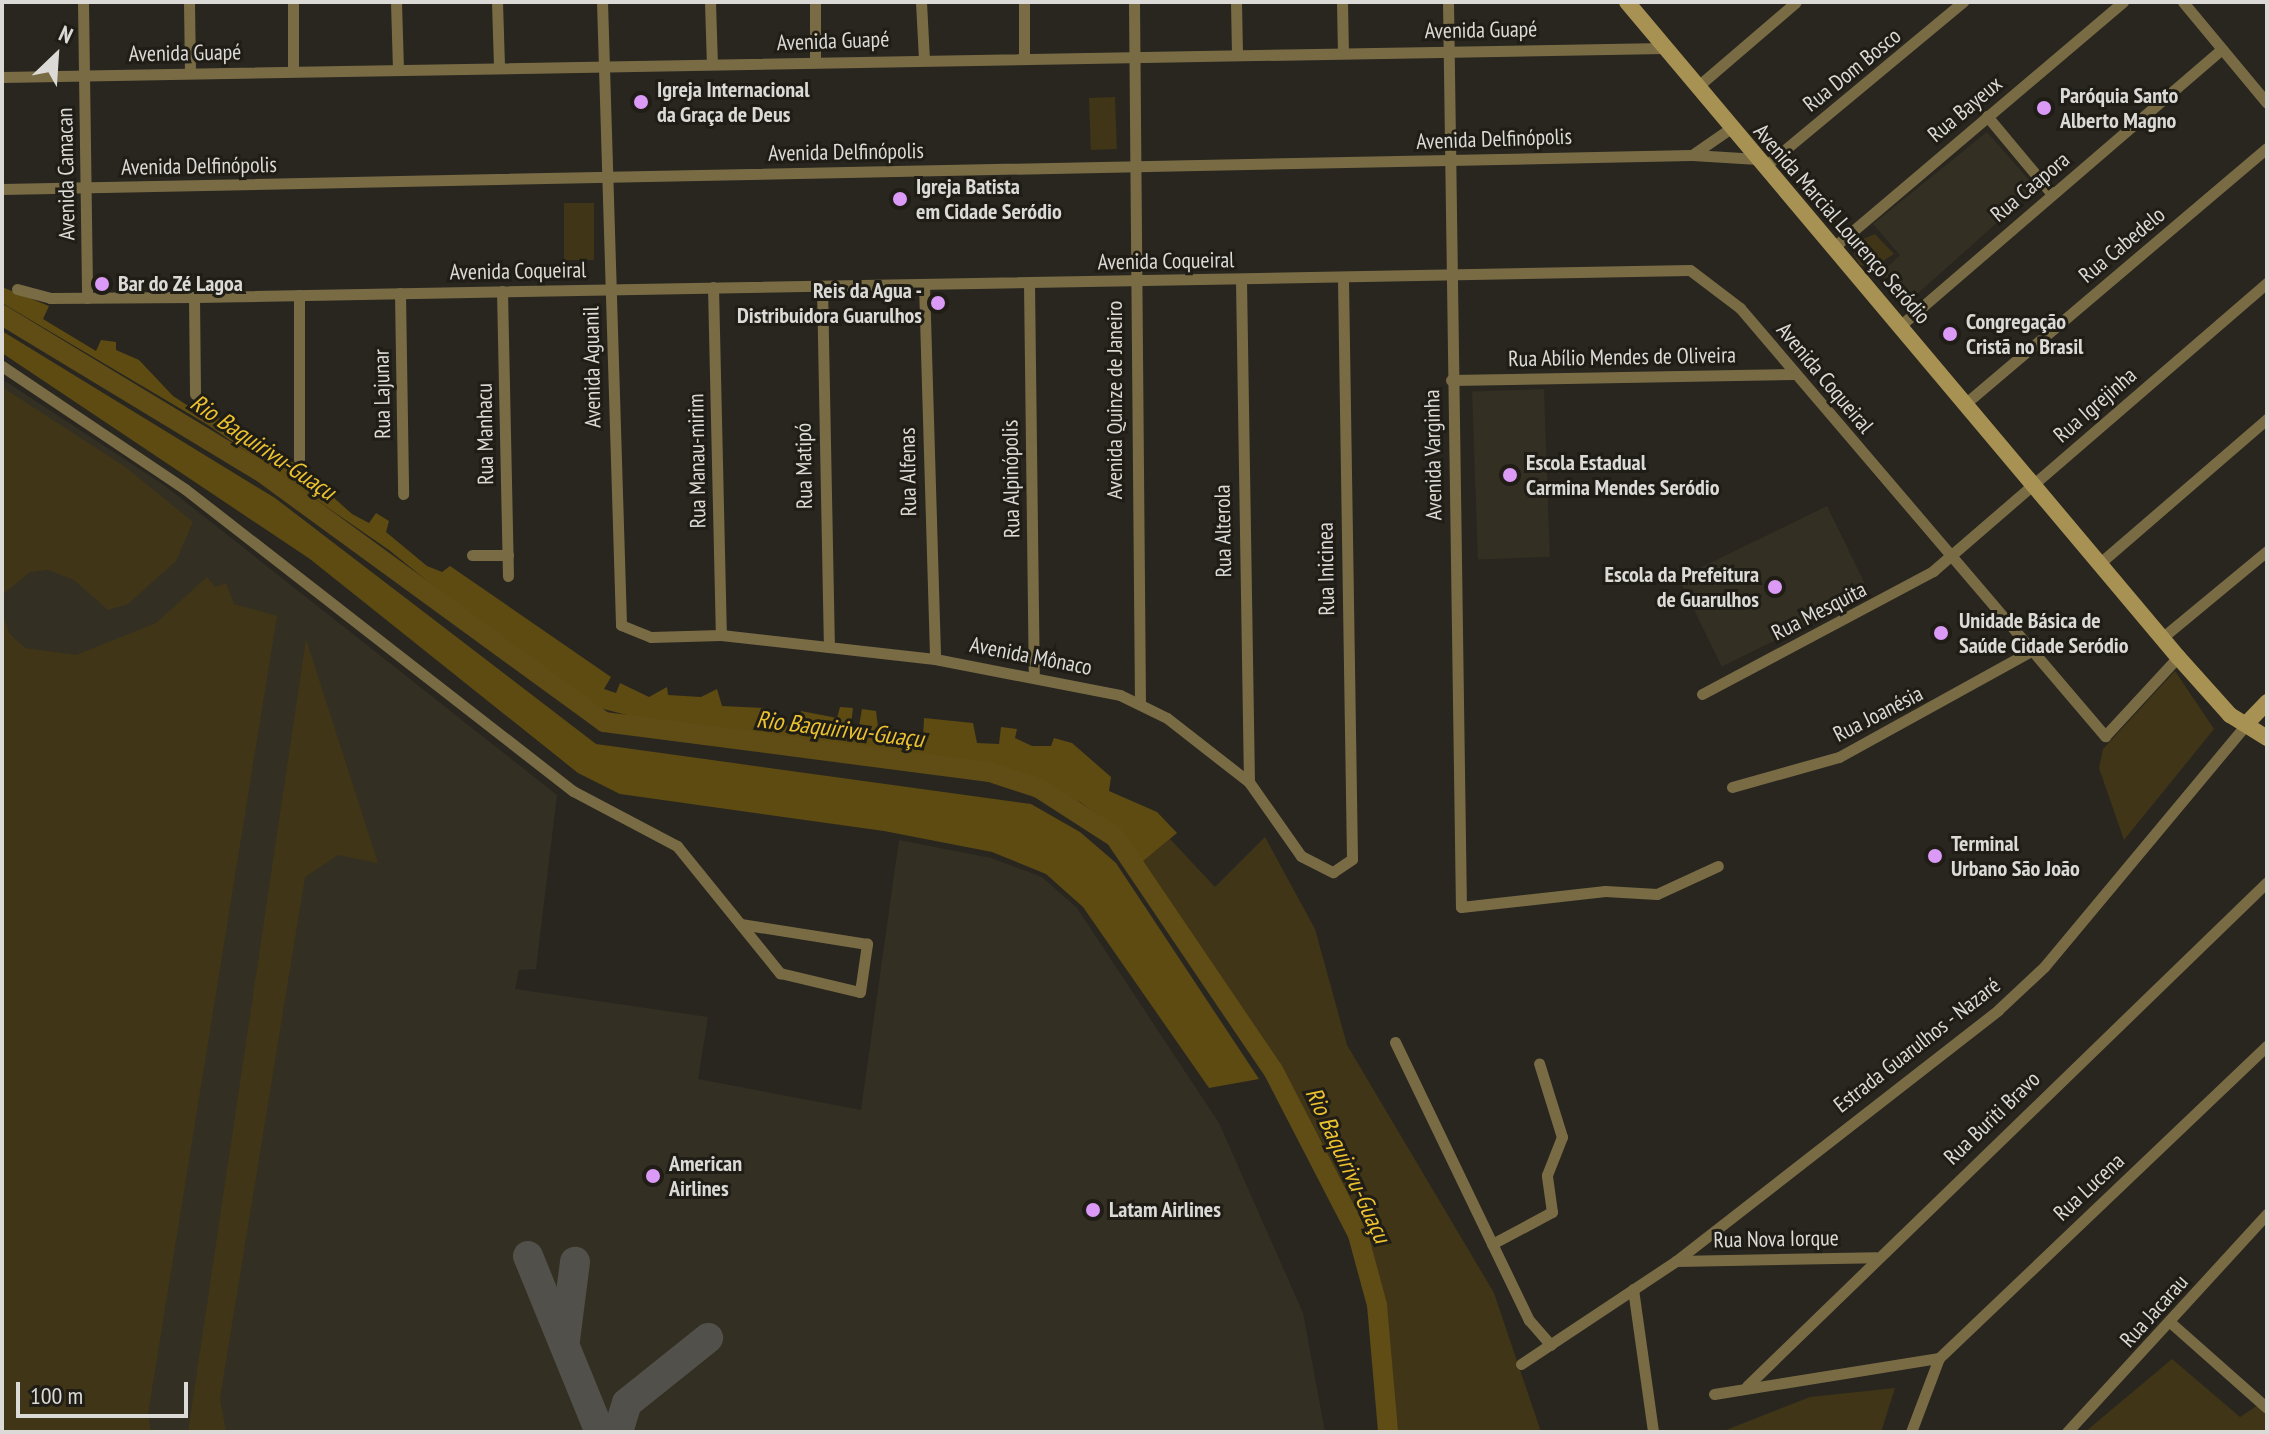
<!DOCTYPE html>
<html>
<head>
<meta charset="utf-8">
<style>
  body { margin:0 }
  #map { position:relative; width:2269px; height:1434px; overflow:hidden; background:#292620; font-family:"PT Sans Narrow",sans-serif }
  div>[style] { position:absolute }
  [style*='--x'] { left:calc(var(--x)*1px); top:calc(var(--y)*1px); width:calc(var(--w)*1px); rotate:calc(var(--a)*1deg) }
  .built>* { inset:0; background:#332f22; transform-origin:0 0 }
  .green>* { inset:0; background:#403517; transform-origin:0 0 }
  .forest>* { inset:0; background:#5d4b12 }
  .river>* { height:20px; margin:-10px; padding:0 10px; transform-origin:10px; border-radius:10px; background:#5f4d15 }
  .taxiway>* { height:30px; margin:-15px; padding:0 15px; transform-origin:15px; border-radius:15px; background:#52504a }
  .street>* { height:11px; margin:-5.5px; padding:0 5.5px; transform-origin:5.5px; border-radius:5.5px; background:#796c45 }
  .secondary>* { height:16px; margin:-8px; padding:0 8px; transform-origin:8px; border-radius:8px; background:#a89253 }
  .dots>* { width:22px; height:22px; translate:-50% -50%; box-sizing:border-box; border:4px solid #1f1d16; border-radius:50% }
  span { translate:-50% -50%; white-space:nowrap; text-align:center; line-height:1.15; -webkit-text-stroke:6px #1f1d16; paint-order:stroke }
  .street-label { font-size:22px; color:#dcdad6 }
  .poi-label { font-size:22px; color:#dcdad6; font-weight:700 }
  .left { translate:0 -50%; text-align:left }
  .right { translate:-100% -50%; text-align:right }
  .water-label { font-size:24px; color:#edc22f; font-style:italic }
  .frame { position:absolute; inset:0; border:4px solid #dcdad6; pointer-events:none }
  .north { position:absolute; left:16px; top:16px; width:80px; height:80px; -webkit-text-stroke:6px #1f1d16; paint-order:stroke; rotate:25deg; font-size:22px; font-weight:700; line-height:32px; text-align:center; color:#dcdad6 }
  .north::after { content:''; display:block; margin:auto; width:28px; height:36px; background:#dcdad6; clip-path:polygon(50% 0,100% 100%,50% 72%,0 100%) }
  .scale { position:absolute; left:16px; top:1382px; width:172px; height:36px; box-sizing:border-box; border:4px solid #dcdad6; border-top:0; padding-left:10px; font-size:24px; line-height:28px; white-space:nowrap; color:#dcdad6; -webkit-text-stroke:6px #1f1d16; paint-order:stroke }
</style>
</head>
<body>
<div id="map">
  <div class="built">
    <i style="clip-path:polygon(1987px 132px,2036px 188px,1907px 303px,1880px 274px,1900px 255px,1873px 224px)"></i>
    <i style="clip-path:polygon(2px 379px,164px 485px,557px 795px,536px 969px,519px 970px,515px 989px,708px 1017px,698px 1079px,861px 1110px,899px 840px,991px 858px,1042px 877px,1077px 908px,1219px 1123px,1303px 1313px,1325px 1432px,2px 1432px)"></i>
    <i style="left:1544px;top:389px;width:168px;height:72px;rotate:88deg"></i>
    <i style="left:1827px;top:506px;width:98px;height:165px;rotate:64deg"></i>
  </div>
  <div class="green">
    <i style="left:1115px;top:97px;width:52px;height:26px;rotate:88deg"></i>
    <i style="left:564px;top:203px;width:30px;height:57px"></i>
    <i style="clip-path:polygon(1875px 234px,1894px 254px,1872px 268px,1860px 265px,1849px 245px)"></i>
    <i style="clip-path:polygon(2px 387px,124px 466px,193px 522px,176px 561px,128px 604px,108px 610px,74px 580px,48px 570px,30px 572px,2px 595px)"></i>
    <i style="clip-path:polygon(207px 577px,215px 587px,226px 583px,234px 604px,277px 616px,148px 1414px,151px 1432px,2px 1432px,2px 611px,9px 633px,25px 648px,76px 655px,156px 623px)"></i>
    <i style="clip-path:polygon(306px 639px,378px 863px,338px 855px,305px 877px,220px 1398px,226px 1432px,188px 1432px)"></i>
    <i style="clip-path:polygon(2175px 671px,2214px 729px,2124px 840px,2099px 768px,2103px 749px)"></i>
    <i style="clip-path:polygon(1265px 837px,1315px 929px,1347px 1045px,1494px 1293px,1541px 1432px,1386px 1432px,1377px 1305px,1333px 1168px,1137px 866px,1170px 839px,1215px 887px)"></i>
    <i style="clip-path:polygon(2172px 1359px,2240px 1417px,2267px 1399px,2267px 1432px,2085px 1432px)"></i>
    <i style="clip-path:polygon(1895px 1388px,1881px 1432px,1721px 1432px,1810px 1397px)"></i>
  </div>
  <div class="forest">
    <i style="clip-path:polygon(2px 287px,49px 306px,43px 319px,96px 351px,101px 340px,116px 342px,116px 350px,139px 360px,173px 396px,196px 411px,209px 410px,267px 456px,295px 463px,352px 514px,369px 523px,376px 513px,389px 521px,386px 532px,427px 566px,442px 572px,450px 566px,611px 677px,604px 689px,616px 693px,620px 683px,649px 697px,667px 687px,668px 695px,701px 697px,717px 689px,722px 706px,765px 708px,764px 725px,772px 726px,798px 725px,801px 711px,837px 718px,840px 707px,853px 708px,851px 724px,859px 726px,862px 709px,876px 711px,878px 727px,891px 727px,896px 736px,923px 738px,924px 718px,973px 723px,977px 743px,999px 744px,1001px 727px,1017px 729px,1015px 738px,1032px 746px,1051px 746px,1054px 738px,1072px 743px,1111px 777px,1109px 791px,1157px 812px,1177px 833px,1142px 862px,1115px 827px,1080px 802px,992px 766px,703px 735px,577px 702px,389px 550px,208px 425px,2px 303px)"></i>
    <i style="clip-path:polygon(2px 331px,275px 498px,596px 744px,1031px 804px,1080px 832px,1116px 863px,1259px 1079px,1209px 1088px,1083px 907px,1046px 874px,992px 852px,884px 831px,620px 794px,578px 773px,310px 559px,2px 353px)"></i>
  </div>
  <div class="river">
    <i style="--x:2;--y:315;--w:301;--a:31.2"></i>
    <i style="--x:260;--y:471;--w:426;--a:36.1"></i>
    <i style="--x:604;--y:722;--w:389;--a:7.4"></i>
    <i style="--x:990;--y:772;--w:52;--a:18.1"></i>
    <i style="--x:1039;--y:788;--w:90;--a:32.8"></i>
    <i style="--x:1115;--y:837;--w:282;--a:55.9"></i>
    <i style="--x:1273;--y:1070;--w:186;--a:62.7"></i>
    <i style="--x:1358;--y:1235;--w:73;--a:74.8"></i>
    <i style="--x:1377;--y:1305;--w:127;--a:85"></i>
  </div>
  <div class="taxiway">
    <i style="--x:528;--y:1256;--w:190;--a:67.8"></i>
    <i style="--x:565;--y:1340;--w:79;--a:-82.7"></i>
    <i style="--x:618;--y:1432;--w:30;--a:-73"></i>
    <i style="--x:627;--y:1403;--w:104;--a:-38.7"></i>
  </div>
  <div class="street">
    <i style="--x:83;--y:2;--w:296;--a:89.2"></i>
    <i style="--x:189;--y:2;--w:71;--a:89.2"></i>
    <i style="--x:293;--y:2;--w:69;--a:90"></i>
    <i style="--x:396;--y:2;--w:67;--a:88.3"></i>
    <i style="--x:497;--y:2;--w:65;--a:88.2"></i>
    <i style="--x:602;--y:2;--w:623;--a:88.25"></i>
    <i style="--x:621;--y:625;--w:32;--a:22"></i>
    <i style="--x:651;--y:637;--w:70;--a:-1.6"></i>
    <i style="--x:721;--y:635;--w:215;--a:6.4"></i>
    <i style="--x:935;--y:659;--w:188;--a:11"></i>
    <i style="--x:1120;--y:695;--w:52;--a:26.1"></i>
    <i style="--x:1167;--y:718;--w:104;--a:38"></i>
    <i style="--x:1249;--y:782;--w:90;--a:54.9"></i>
    <i style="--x:1301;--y:856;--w:36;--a:27"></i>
    <i style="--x:1333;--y:872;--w:23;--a:-34"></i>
    <i style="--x:1352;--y:859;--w:581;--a:-90.89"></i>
    <i style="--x:710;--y:2;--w:62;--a:88.2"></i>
    <i style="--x:815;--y:2;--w:60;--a:90"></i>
    <i style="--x:921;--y:2;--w:57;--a:87"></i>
    <i style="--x:1024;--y:2;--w:56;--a:90"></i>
    <i style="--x:1134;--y:2;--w:700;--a:89.51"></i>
    <i style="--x:1236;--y:2;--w:52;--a:88.9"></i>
    <i style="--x:1342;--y:2;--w:50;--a:88.9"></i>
    <i style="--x:1448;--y:2;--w:905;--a:89.18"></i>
    <i style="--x:1461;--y:907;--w:145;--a:-6.3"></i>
    <i style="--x:1605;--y:891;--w:52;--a:3.3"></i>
    <i style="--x:1657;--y:894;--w:67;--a:-24.7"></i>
    <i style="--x:2183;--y:2;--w:131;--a:50.3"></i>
    <i style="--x:2;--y:77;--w:1662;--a:-1"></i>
    <i style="--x:1697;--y:87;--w:130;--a:-40.6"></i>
    <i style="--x:1987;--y:116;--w:102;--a:50.2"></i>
    <i style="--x:1731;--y:128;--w:47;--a:145.3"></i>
    <i style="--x:1692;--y:155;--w:66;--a:3.5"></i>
    <i style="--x:1764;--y:167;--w:259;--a:-39.7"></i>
    <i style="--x:2;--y:189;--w:1690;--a:-1.15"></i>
    <i style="--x:1834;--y:247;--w:379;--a:-40.3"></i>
    <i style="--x:1241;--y:280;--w:502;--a:89.09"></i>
    <i style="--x:1029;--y:283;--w:391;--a:89.3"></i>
    <i style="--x:924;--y:284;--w:375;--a:88.3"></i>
    <i style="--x:822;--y:286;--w:361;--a:88.9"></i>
    <i style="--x:713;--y:287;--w:348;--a:88.7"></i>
    <i style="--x:17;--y:289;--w:34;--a:15"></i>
    <i style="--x:50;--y:298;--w:144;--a:-0.4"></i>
    <i style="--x:194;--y:297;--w:1496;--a:-1.03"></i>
    <i style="--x:1690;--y:270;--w:63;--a:37.2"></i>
    <i style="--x:1740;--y:308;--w:563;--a:49.54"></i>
    <i style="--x:2105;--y:736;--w:108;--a:-47.3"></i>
    <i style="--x:502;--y:291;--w:285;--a:88.8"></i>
    <i style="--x:400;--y:293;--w:201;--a:89.1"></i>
    <i style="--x:194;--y:297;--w:97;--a:89.4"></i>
    <i style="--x:1901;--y:325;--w:423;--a:-40.7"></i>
    <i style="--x:2;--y:366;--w:220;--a:33.9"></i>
    <i style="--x:185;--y:489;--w:492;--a:37.9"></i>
    <i style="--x:573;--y:791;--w:118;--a:27.9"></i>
    <i style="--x:677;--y:846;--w:164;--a:51"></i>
    <i style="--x:780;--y:973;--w:82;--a:13.4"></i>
    <i style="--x:860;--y:992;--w:49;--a:-81.7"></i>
    <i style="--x:867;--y:944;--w:128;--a:-171"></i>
    <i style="--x:1451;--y:380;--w:344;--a:-1"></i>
    <i style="--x:1966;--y:403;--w:394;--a:-40.3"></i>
    <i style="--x:299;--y:459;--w:164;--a:-90"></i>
    <i style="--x:472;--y:555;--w:36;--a:0"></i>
    <i style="--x:2100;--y:563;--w:221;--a:-40.8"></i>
    <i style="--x:2163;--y:637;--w:135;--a:-39.6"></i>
    <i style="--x:1702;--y:694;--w:262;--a:-28"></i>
    <i style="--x:1933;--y:571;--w:441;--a:-40.8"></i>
    <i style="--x:1732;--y:787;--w:111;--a:-15.7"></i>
    <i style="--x:1839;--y:757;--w:219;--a:-28.9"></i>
    <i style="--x:1395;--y:1042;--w:309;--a:64.3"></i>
    <i style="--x:1529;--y:1320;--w:33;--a:49"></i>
    <i style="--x:1492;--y:1244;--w:68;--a:-28.1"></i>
    <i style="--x:1552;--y:1212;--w:37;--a:-98"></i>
    <i style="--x:1547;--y:1175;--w:41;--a:-68.5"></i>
    <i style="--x:1562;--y:1137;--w:77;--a:-107.3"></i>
    <i style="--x:1676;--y:1261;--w:200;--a:-1.1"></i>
    <i style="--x:1633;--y:1289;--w:144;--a:82"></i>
    <i style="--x:2171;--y:1323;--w:128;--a:41.5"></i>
    <i style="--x:1521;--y:1364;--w:186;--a:-33.6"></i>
    <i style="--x:1676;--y:1261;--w:408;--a:-37.9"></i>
    <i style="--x:1998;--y:1010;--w:63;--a:-43.1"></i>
    <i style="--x:2044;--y:967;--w:319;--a:-50.2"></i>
    <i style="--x:1747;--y:1386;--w:724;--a:-44.1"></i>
    <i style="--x:1714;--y:1394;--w:228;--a:-9.1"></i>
    <i style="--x:1911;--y:1432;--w:79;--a:-69.3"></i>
    <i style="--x:1939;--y:1358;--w:453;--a:-43.6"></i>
    <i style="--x:2067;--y:1432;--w:296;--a:-47.5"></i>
  </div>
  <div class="secondary">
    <i style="--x:1627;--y:2;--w:856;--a:49.93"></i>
    <i style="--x:2178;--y:657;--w:78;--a:48.1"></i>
    <i style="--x:2230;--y:715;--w:44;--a:31.9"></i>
    <i style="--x:2248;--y:722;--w:28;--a:-46"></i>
  </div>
  <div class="dots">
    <i style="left:641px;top:102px;background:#da9af6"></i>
    <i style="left:2044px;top:108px;background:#da9af6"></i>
    <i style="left:900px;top:199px;background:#da9af6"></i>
    <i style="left:102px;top:284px;background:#da9af6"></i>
    <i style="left:938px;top:303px;background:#da9af6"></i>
    <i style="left:1950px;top:334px;background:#da9af6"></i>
    <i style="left:1510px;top:475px;background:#da9af6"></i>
    <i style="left:1775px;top:587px;background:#da9af6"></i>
    <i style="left:1941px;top:633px;background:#da9af6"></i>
    <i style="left:1935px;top:856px;background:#da9af6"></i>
    <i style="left:653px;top:1176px;background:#da9af6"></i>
    <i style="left:1093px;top:1210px;background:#da9af6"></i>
  </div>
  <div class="street-label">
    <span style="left:1481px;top:30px;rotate:-1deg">Avenida Guapé</span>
    <span style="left:833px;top:41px;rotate:-2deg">Avenida Guapé</span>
    <span style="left:185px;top:53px;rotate:-1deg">Avenida Guapé</span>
    <span style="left:1852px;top:70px;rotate:-39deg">Rua Dom Bosco</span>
    <span style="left:1965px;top:109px;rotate:-40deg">Rua Bayeux</span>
    <span style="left:1494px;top:139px;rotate:-2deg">Avenida Delfinópolis</span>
    <span style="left:846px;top:152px;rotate:-1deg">Avenida Delfinópolis</span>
    <span style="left:199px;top:166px;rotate:-1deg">Avenida Delfinópolis</span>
    <span style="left:66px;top:174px;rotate:-91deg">Avenida Camacan</span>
    <span style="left:2030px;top:187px;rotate:-40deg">Rua Caapora</span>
    <span style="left:1842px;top:224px;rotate:49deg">Avenida Marcial Lourenço Seródio</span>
    <span style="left:2122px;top:245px;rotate:-40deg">Rua Cabedelo</span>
    <span style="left:1166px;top:261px;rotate:-1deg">Avenida Coqueiral</span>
    <span style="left:518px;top:271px;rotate:-1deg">Avenida Coqueiral</span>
    <span style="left:1622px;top:357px;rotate:-1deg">Rua Abílio Mendes de Oliveira</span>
    <span style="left:592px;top:367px;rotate:-91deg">Avenida Aguanil</span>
    <span style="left:1825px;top:378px;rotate:50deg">Avenida Coqueiral</span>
    <span style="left:382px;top:394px;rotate:-91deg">Rua Lajunar</span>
    <span style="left:1115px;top:400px;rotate:-90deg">Avenida Quinze de Janeiro</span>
    <span style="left:2095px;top:405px;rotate:-41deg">Rua Igrejinha</span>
    <span style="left:485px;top:434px;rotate:-91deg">Rua Manhacu</span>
    <span style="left:1433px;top:455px;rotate:-91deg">Avenida Varginha</span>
    <span style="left:697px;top:461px;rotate:-91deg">Rua Manau-mirim</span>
    <span style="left:804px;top:466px;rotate:-91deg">Rua Matipó</span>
    <span style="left:908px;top:472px;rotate:-91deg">Rua Alfenas</span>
    <span style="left:1011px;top:479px;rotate:-91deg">Rua Alpinópolis</span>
    <span style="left:1223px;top:531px;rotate:-91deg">Rua Alterola</span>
    <span style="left:1326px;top:569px;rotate:-91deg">Rua Inicinea</span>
    <span style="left:1819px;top:611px;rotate:-27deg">Rua Mesquita</span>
    <span style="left:1031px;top:656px;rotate:11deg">Avenida Mônaco</span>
    <span style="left:1878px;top:714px;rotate:-27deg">Rua Joanésia</span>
    <span style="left:1917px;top:1045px;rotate:-38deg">Estrada Guarulhos - Nazaré</span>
    <span style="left:1992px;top:1118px;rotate:-44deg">Rua Buriti Bravo</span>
    <span style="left:2089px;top:1187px;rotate:-43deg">Rua Lucena</span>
    <span style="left:1776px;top:1239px;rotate:-1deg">Rua Nova Iorque</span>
    <span style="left:2154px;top:1311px;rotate:-48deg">Rua Jacarau</span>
  </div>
  <div class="poi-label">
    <span class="left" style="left:657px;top:102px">Igreja Internacional<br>da Graça de Deus</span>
    <span class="left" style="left:2060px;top:108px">Paróquia Santo<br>Alberto Magno</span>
    <span class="left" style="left:916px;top:199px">Igreja Batista<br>em Cidade Seródio</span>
    <span class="left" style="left:118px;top:284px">Bar do Zé Lagoa</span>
    <span class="right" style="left:922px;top:303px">Reis da Agua -<br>Distribuidora Guarulhos</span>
    <span class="left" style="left:1966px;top:334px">Congregação<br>Cristã no Brasil</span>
    <span class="left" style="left:1526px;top:475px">Escola Estadual<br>Carmina Mendes Seródio</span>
    <span class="right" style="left:1759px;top:587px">Escola da Prefeitura<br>de Guarulhos</span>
    <span class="left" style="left:1959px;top:633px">Unidade Básica de<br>Saúde Cidade Seródio</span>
    <span class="left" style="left:1951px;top:856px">Terminal<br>Urbano São João</span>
    <span class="left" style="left:669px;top:1176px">American<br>Airlines</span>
    <span class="left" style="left:1109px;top:1210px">Latam Airlines</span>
  </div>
  <div class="water-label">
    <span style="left:263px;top:447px;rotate:34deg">Rio Baquirivu-Guaçu</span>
    <span style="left:840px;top:729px;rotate:7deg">Rio Baquirivu-Guaçu</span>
    <span style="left:1348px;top:1165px;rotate:65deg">Rio Baquirivu-Guaçu</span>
  </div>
  <div class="frame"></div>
  <div class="north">N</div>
  <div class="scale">100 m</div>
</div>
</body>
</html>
